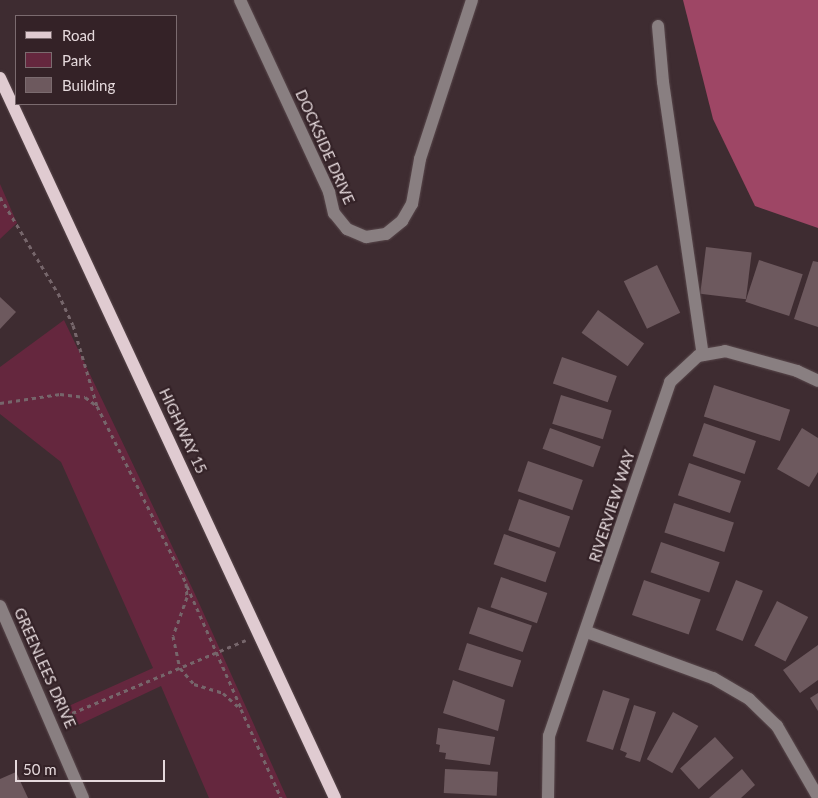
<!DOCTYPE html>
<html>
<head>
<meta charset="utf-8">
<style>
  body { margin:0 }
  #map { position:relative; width:818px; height:798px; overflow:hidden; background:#3e2c31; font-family:Lato,sans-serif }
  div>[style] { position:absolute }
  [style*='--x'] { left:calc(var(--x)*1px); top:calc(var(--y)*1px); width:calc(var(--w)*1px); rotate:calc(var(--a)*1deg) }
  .green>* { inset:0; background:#65273e }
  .forest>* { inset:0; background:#9e4665 }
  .building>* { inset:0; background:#6d595e; transform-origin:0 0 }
  .path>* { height:3px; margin-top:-1.5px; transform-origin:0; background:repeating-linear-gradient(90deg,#76666b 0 4px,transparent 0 8px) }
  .roads { filter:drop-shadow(0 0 1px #59484c) drop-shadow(0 0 1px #59484c) }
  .minor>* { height:12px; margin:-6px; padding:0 6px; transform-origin:6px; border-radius:6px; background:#897f81 }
  .major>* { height:12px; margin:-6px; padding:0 6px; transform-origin:6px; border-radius:6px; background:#e0cbd1 }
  span { translate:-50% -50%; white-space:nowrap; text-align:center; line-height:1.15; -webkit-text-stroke:4.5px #342227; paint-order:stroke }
  .street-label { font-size:15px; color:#e5d9dc }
  .legend { position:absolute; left:15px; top:15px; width:162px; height:90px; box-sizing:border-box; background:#342227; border:1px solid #7b6b6f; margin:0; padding:6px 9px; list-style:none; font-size:15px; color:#e5d9dc }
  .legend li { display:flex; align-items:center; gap:10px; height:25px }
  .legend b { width:25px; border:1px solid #7b6b6f }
  .scale { position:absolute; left:15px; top:760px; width:150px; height:22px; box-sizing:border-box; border:2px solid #e5d9dc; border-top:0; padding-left:6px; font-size:15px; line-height:18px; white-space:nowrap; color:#e5d9dc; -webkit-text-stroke:4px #342227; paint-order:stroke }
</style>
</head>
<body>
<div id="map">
  <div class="green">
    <i style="clip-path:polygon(0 184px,17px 223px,0 239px)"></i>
    <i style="clip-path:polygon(64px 320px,194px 592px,287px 798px,209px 798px,161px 686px,72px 728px,62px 709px,153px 668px,61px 462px,0 414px,0 367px)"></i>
  </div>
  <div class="forest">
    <i style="clip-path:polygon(683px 0,818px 0,818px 228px,755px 206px,713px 119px)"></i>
  </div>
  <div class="building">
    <i style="left:706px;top:247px;width:46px;height:47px;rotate:7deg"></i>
    <i style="left:759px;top:260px;width:46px;height:44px;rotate:18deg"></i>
    <i style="clip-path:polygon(813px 261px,818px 262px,818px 327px,794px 319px)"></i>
    <i style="left:657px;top:265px;width:53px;height:37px;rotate:64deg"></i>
    <i style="clip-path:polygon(0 297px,16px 312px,0 329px)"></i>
    <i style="left:598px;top:310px;width:57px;height:28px;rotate:36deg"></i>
    <i style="left:562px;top:357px;width:58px;height:28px;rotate:19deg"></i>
    <i style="left:714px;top:385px;width:80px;height:33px;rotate:18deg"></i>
    <i style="left:561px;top:395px;width:53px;height:30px;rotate:17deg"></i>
    <i style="left:704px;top:423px;width:55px;height:35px;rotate:19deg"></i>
    <i style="left:550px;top:428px;width:54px;height:22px;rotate:20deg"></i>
    <i style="clip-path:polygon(802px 428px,818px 438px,818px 472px,809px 487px,777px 469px)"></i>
    <i style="left:528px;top:461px;width:58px;height:32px;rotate:19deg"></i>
    <i style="left:689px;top:463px;width:55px;height:34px;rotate:19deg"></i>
    <i style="left:519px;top:499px;width:54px;height:33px;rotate:19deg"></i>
    <i style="left:674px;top:503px;width:63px;height:31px;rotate:18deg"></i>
    <i style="left:504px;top:534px;width:55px;height:32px;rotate:19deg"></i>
    <i style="left:661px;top:542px;width:62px;height:32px;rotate:19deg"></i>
    <i style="left:501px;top:577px;width:49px;height:32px;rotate:19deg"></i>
    <i style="left:644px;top:580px;width:60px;height:37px;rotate:19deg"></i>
    <i style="left:736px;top:580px;width:29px;height:54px;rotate:22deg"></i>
    <i style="left:777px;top:601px;width:35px;height:50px;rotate:27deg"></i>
    <i style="left:478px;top:607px;width:57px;height:28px;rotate:19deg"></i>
    <i style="left:467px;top:643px;width:57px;height:28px;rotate:18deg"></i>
    <i style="clip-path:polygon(818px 645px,818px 680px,800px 693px,783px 670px)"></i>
    <i style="clip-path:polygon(453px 680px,505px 700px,498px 731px,443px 713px)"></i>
    <i style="left:603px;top:690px;width:28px;height:54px;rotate:18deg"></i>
    <i style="clip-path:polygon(818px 693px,818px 711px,810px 698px)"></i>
    <i style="clip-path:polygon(634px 705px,656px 712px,640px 762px,625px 757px,627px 753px,620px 750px)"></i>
    <i style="left:673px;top:712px;width:29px;height:54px;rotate:29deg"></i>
    <i style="clip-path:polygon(438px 728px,495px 737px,490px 765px,445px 759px,446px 753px,439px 752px,440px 745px,436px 744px)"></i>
    <i style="left:715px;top:737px;width:28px;height:47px;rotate:48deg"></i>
    <i style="left:445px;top:769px;width:53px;height:24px;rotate:3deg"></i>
    <i style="clip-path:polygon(742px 769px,755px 785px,741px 798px,709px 798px)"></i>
    <i style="clip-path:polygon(16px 772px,28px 798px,0 798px,0 779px)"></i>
  </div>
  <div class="path">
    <i style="--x:0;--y:197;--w:112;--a:58.9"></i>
    <i style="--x:58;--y:293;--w:35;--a:65"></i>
    <i style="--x:73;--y:325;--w:84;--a:73.5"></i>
    <i style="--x:97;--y:406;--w:198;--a:63.3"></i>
    <i style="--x:186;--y:583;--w:14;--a:86"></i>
    <i style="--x:187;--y:597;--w:41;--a:109.7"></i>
    <i style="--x:173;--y:636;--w:33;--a:78"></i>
    <i style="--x:180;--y:668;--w:21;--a:49"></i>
    <i style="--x:194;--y:684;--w:30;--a:17"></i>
    <i style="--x:223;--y:693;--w:24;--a:42"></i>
    <i style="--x:241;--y:709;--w:98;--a:65.8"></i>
    <i style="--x:0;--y:403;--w:61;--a:-8.5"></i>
    <i style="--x:60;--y:394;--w:25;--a:7"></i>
    <i style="--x:85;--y:397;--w:15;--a:37"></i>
    <i style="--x:187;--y:586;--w:133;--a:66.1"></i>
    <i style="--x:65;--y:716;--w:196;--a:-22.8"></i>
  </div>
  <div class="roads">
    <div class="minor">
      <i style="--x:240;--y:0;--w:212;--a:65.1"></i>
      <i style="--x:329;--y:192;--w:22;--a:77"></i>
      <i style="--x:334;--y:213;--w:21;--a:51"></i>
      <i style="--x:347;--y:229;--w:21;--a:23"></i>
      <i style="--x:366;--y:237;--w:20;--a:-9"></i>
      <i style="--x:386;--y:234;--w:21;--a:-39"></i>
      <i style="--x:402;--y:221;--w:20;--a:-60"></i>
      <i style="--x:412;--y:204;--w:46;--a:-79.9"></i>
      <i style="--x:420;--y:159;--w:167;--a:-71.9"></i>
      <i style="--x:658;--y:26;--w:56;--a:84.9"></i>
      <i style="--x:663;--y:82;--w:276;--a:81.7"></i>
      <i style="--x:0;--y:606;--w:209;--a:66.6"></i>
      <i style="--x:587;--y:632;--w:134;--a:20.1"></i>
      <i style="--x:713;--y:678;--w:42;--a:30.3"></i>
      <i style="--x:749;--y:699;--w:39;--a:44"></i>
      <i style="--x:777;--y:726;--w:82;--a:60"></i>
      <i style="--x:548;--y:798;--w:62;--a:-89.1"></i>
      <i style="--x:549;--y:736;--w:374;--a:-71.1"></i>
      <i style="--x:670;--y:382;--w:38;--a:-43"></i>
      <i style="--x:698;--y:356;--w:27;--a:-10"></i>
      <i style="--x:725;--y:351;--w:75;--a:15.5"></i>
      <i style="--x:797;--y:371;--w:23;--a:25"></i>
    </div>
    <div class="major">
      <i style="--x:0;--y:78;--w:794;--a:65.05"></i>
    </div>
  </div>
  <div class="street-label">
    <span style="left:325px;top:147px;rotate:66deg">DOCKSIDE DRIVE</span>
    <span style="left:183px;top:431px;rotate:65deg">HIGHWAY 15</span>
    <span style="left:612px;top:506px;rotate:-72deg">RIVERVIEW WAY</span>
    <span style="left:45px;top:668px;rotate:66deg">GREENLEES DRIVE</span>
  </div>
  <ul class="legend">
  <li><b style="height:6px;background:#e0cbd1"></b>Road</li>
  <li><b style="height:14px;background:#65273e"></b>Park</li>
  <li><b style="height:14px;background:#6d595e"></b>Building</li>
  </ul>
  <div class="scale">50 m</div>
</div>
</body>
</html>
